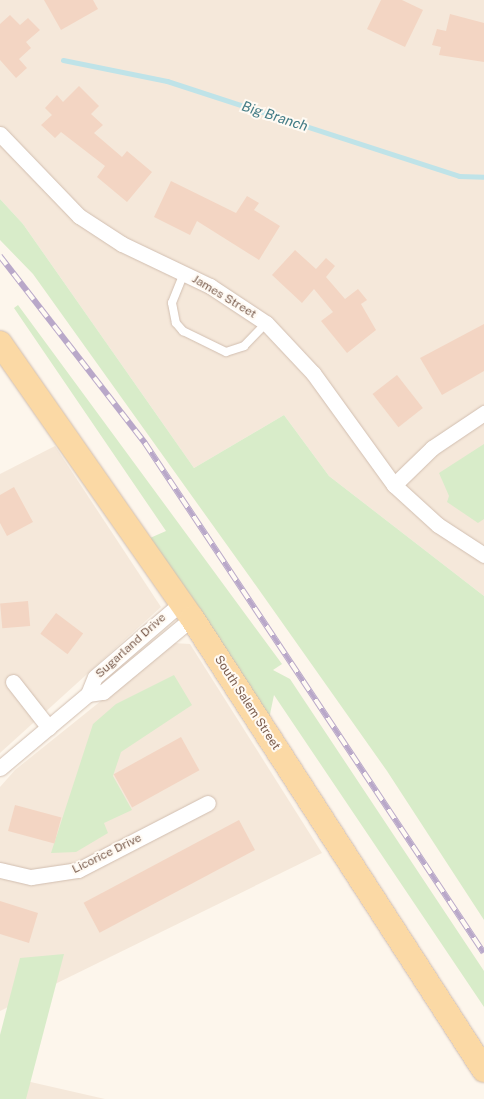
<!DOCTYPE html>
<html>
<head>
<meta charset="utf-8">
<style>
  body { margin:0 }
  #map { position:relative; width:484px; height:1099px; overflow:hidden; background:#fdf6ec; font-family:"Public Sans",sans-serif }
  div>[style] { position:absolute }
  [style*='--x'] { left:calc(var(--x)*1px); top:calc(var(--y)*1px); width:calc(var(--w)*1px); rotate:calc(var(--a)*1deg) }
  .residential>* { inset:0; background:#f5e8da }
  .green>* { inset:0; background:#d8ecc9 }
  .stream>* { height:5px; margin:-2.5px; padding:0 2.5px; transform-origin:2.5px; border-radius:2.5px; background:#bfe3e8 }
  .building>* { inset:0; background:#f3d5c3; transform-origin:0 0 }
  .roads { filter:drop-shadow(0 0 1px #d1beb0) drop-shadow(0 0 1px #d1beb0) }
  .lane>* { height:8px; margin:-4px; padding:0 4px; transform-origin:4px; border-radius:4px; background:#fff }
  .street>* { height:15px; margin:-7.5px; padding:0 7.5px; transform-origin:7.5px; border-radius:7.5px; background:#fff }
  .primary>* { height:24px; margin:-12px; padding:0 12px; transform-origin:12px; border-radius:12px; background:#fbd9a5 }
  .rail>* { height:5.5px; margin-top:-2.75px; transform-origin:0; background:repeating-linear-gradient(90deg,#fffaf3 0 11px,#b9a8c9 0 22px); box-sizing:border-box; border-block:1px solid #b9a8c9 }
  span { translate:-50% -50%; white-space:nowrap; text-align:center; line-height:1.15; -webkit-text-stroke:4px #fffaf3; paint-order:stroke }
  .street-label { font-size:12px; color:#7a5c4d }
  .water-label { font-size:14px; color:#437c86; font-style:italic }
</style>
</head>
<body>
<div id="map">
  <div class="residential">
    <i style="clip-path:polygon(0 0,484px 0,484px 596px,329px 476px,284px 415px,194px 468px,23px 224px,0 199px)"></i>
    <i style="clip-path:polygon(55px 446px,161px 607px,0 753px,0 474px)"></i>
    <i style="clip-path:polygon(173px 643px,190px 644px,322px 853px,0 1011px,0 787px,15px 770px)"></i>
    <i style="clip-path:polygon(0 1075px,105px 1099px,0 1099px)"></i>
  </div>
  <div class="green">
    <i style="clip-path:polygon(0 199px,23px 224px,194px 468px,284px 415px,329px 476px,484px 596px,484px 920px,387px 771px,252px 580px,33px 274px,0 240px)"></i>
    <i style="clip-path:polygon(18px 305px,282px 664px,273px 670px,290px 679px,484px 971px,484px 1007px,274px 695px,269px 719px,150px 538px,166px 531px,14px 308px)"></i>
    <i style="clip-path:polygon(484px 444px,484px 519px,478px 523px,447px 502px,449px 496px,439px 473px)"></i>
    <i style="clip-path:polygon(174px 675px,192px 705px,121px 752px,113px 776px,132px 810px,104px 823px,108px 833px,76px 852px,51px 853px,93px 724px,116px 704px)"></i>
    <i style="clip-path:polygon(64px 954px,26px 1099px,0 1099px,0 1035px,20px 958px)"></i>
  </div>
  <div class="stream">
    <i style="--x:63;--y:60;--w:106;--a:11.4"></i>
    <i style="--x:167;--y:81;--w:307;--a:18"></i>
    <i style="--x:459;--y:176;--w:25;--a:2"></i>
  </div>
  <div class="building">
    <i style="clip-path:polygon(44px 0,93px 0,98px 9px,61px 30px)"></i>
    <i style="clip-path:polygon(381px 0,402px 0,423px 10px,405px 47px,367px 29px)"></i>
    <i style="clip-path:polygon(450px 14px,484px 23px,484px 62px,439px 55px,441px 47px,432px 45px,437px 29px,446px 31px)"></i>
    <i style="clip-path:polygon(10px 15px,20px 25px,28px 18px,40px 30px,26px 42px,31px 48px,19px 59px,27px 68px,16px 78px,0 60px,0 24px)"></i>
    <i style="clip-path:polygon(79px 86px,99px 106px,91px 114px,103px 125px,94px 133px,122px 157px,127px 151px,152px 172px,127px 202px,97px 177px,105px 166px,61px 132px,55px 138px,41px 125px,52px 115px,45px 108px,57px 95px,63px 102px)"></i>
    <i style="clip-path:polygon(171px 181px,236px 213px,247px 196px,259px 203px,254px 210px,280px 226px,259px 260px,197px 221px,190px 235px,154px 217px)"></i>
    <i style="clip-path:polygon(295px 250px,316px 269px,326px 258px,335px 266px,326px 277px,345px 299px,358px 289px,367px 300px,361px 304px,376px 330px,347px 353px,321px 321px,333px 312px,314px 289px,302px 303px,272px 275px)"></i>
    <i style="clip-path:polygon(484px 324px,484px 371px,442px 395px,420px 358px)"></i>
    <i style="left:397px;top:375px;width:42px;height:31px;rotate:52deg"></i>
    <i style="clip-path:polygon(14px 487px,33px 522px,7px 536px,0 523px,0 495px)"></i>
    <i style="left:28px;top:601px;width:25px;height:28px;rotate:85deg"></i>
    <i style="left:56px;top:613px;width:34px;height:26px;rotate:37deg"></i>
    <i style="left:181px;top:737px;width:38px;height:77px;rotate:61deg"></i>
    <i style="left:15px;top:805px;width:48px;height:27px;rotate:15deg"></i>
    <i style="left:239px;top:820px;width:34px;height:176px;rotate:62deg"></i>
    <i style="clip-path:polygon(0 901px,38px 913px,29px 943px,0 934px)"></i>
  </div>
  <div class="roads">
    <div class="lane">
      <i style="--x:184;--y:273;--w:32;--a:112"></i>
      <i style="--x:172;--y:303;--w:20;--a:79"></i>
      <i style="--x:176;--y:323;--w:11;--a:49"></i>
      <i style="--x:183;--y:331;--w:48;--a:26"></i>
      <i style="--x:226;--y:352;--w:19;--a:-18"></i>
      <i style="--x:244;--y:346;--w:32;--a:-46"></i>
    </div>
    <div class="street">
      <i style="--x:0;--y:134;--w:114;--a:46.1"></i>
      <i style="--x:79;--y:216;--w:51;--a:33.1"></i>
      <i style="--x:122;--y:244;--w:98;--a:25.5"></i>
      <i style="--x:210;--y:286;--w:67;--a:33.5"></i>
      <i style="--x:266;--y:323;--w:69;--a:46.8"></i>
      <i style="--x:313;--y:373;--w:138;--a:54.1"></i>
      <i style="--x:394;--y:485;--w:59;--a:42.3"></i>
      <i style="--x:438;--y:525;--w:55;--a:33.1"></i>
      <i style="--x:394;--y:485;--w:53;--a:-44.2"></i>
      <i style="--x:432;--y:448;--w:63;--a:-33.9"></i>
      <i style="--x:13;--y:682;--w:58;--a:52"></i>
      <i style="--x:88;--y:694;--w:15;--a:-8"></i>
      <i style="--x:103;--y:692;--w:116;--a:-39.7"></i>
      <i style="--x:0;--y:768;--w:115;--a:-40.1"></i>
      <i style="--x:88;--y:694;--w:18;--a:-68"></i>
      <i style="--x:95;--y:677;--w:113;--a:-40.7"></i>
      <i style="--x:0;--y:870;--w:32;--a:13"></i>
      <i style="--x:31;--y:877;--w:48;--a:-8.5"></i>
      <i style="--x:78;--y:870;--w:146;--a:-27.3"></i>
    </div>
    <div class="primary">
      <i style="--x:0;--y:343;--w:335;--a:55.1"></i>
      <i style="--x:192;--y:618;--w:538;--a:57.14"></i>
    </div>
  </div>
  <div class="rail">
    <i style="--x:0;--y:256;--w:237;--a:52.2"></i>
    <i style="--x:145;--y:443;--w:612;--a:56.39"></i>
  </div>
  <div class="street-label">
    <span style="left:224px;top:297px;rotate:31deg">James Street</span>
    <span style="left:131px;top:646px;rotate:-42deg">Sugarland Drive</span>
    <span style="left:247px;top:703px;rotate:57deg">South Salem Street</span>
    <span style="left:107px;top:854px;rotate:-26deg">Licorice Drive</span>
  </div>
  <div class="water-label">
    <span style="left:275px;top:116px;rotate:18deg">Big Branch</span>
  </div>
</div>
</body>
</html>
